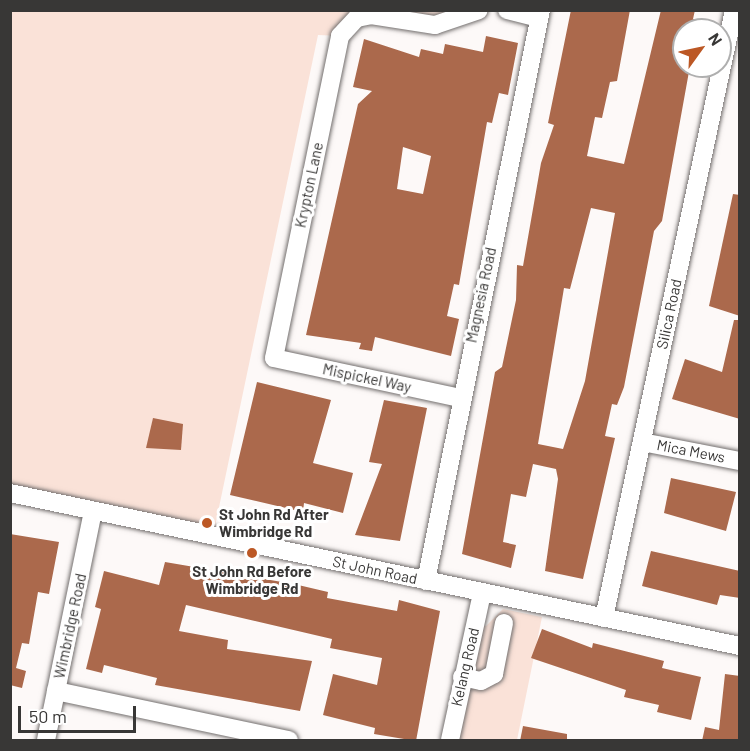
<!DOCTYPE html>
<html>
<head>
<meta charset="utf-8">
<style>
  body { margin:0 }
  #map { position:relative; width:750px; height:751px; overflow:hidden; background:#fdf9f8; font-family:Barlow,sans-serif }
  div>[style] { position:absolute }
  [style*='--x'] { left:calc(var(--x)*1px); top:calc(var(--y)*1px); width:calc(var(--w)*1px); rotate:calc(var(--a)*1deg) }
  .green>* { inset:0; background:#fae2d8 }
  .building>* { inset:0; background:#ab694c }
  .roads { filter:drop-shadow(0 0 2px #736f6e) drop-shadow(0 0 2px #736f6e) }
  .minor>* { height:18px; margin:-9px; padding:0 9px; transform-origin:9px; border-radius:9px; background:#fff }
  .dots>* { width:16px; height:16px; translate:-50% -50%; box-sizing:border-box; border:3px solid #fff; border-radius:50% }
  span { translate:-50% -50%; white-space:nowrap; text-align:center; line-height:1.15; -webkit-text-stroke:6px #fff; paint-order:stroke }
  .street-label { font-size:15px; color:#383736 }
  .poi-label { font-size:15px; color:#383736; font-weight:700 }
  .left { translate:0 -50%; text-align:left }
  .frame { position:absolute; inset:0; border:12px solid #383736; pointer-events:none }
  .north { position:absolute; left:672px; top:18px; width:60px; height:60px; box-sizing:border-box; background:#fff; border:2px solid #afafaf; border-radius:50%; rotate:57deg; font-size:16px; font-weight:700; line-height:24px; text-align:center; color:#383736 }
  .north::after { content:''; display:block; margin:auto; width:21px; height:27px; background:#bc5825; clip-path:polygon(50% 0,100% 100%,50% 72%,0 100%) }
  .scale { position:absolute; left:18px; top:706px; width:118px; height:27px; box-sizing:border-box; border:3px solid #383736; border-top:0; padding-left:8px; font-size:18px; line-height:21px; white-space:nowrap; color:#383736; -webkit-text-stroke:4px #fff; paint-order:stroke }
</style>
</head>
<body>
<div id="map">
  <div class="green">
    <i style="clip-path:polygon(10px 11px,479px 11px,455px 22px,371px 15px,340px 36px,318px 35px,213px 536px,11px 500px)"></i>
    <i style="clip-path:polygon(503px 609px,542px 617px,517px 740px,450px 740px,475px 625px,486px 626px)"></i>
  </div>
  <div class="building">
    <i style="clip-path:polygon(evenodd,571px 10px,630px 10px,617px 81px,610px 82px,602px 118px,595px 117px,587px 156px,624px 164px,661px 10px,695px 10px,693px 19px,716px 24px,716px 30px,684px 30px,684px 66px,690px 66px,662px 221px,654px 231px,624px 387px,617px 405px,612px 404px,605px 436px,615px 438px,583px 579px,545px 571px,558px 479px,556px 469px,533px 464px,526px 497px,511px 494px,503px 542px,516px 545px,511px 568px,462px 554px,495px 372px,502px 367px,516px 300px,517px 265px,523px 266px,541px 163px,554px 125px,548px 123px,571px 10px,591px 208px,615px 213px,585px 381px,563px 449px,538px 444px,564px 288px,570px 289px,591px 208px)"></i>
    <i style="clip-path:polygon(evenodd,486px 36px,518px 43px,508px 95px,499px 93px,492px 123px,487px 122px,459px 285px,454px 284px,447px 316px,459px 319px,451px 356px,375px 337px,372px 351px,359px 349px,361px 343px,306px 335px,358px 104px,372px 91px,353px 87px,364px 39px,419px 57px,421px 49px,443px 54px,445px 44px,483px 52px,486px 36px,403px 147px,431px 156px,423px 194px,397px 189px,403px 147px)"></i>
    <i style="clip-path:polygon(733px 194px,740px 195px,740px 316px,709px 306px)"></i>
    <i style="clip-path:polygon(734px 320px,740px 320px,740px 419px,672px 399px,685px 359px,722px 372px)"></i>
    <i style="clip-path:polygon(257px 382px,331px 400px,313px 463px,353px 473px,343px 513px,304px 503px,303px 512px,230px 495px)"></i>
    <i style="clip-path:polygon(384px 400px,427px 408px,400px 541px,355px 535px,382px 464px,369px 462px)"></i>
    <i style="clip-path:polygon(153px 418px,183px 424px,181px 450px,146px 448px)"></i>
    <i style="clip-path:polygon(671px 478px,736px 492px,726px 531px,664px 513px)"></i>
    <i style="clip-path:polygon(10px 534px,59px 542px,49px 594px,38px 592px,29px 644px,22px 643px,16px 668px,26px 671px,22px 688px,10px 685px)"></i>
    <i style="clip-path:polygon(651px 551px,740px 571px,740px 598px,720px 595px,717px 605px,642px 586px)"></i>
    <i style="clip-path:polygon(165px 562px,294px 584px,328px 592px,327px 598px,397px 611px,399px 600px,440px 611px,416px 741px,374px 734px,375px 728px,323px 715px,333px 674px,377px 685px,382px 658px,330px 648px,332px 639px,186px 605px,179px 631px,228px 640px,227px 649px,312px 661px,300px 711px,155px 685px,157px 678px,104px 665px,102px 673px,86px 669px,101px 609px,95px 607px,104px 571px,159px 585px)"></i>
    <i style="clip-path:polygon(542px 629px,592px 648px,593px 643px,664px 661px,662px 668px,701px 677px,691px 720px,657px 712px,659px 705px,624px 697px,626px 690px,531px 658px)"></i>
    <i style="clip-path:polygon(725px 674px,740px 676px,740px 741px,702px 741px,705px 727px,719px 730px)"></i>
    <i style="clip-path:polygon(523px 726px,567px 734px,567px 741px,520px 741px)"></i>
  </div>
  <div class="roads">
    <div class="minor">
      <i style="--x:507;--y:10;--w:33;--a:14"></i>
      <i style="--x:460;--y:398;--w:190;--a:-167.9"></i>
      <i style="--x:274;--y:358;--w:329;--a:-78.4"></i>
      <i style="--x:340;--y:36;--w:25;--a:-47"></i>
      <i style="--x:357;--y:18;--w:14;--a:-12"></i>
      <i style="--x:371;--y:15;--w:65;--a:8.9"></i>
      <i style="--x:435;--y:25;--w:46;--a:-18.8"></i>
      <i style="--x:642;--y:442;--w:100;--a:11"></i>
      <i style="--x:10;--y:493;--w:746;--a:11.84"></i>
      <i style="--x:426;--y:581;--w:582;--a:-78.61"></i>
      <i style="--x:604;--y:618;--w:622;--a:-77.93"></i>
      <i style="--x:462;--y:677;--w:19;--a:12"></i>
      <i style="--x:481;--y:681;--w:15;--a:-28"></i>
      <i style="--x:494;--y:674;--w:52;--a:-78.9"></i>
      <i style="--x:56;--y:691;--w:238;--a:11.9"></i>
      <i style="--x:46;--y:740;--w:234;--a:-78.4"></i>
      <i style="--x:450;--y:740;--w:150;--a:-77.7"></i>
    </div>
  </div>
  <div class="dots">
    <i style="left:207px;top:523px;background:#bc5825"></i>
    <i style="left:252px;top:553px;background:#bc5825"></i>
  </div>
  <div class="street-label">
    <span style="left:309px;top:185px;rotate:-78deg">Krypton Lane</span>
    <span style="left:481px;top:295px;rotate:-78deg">Magnesia Road</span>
    <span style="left:669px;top:314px;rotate:-78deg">Silica Road</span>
    <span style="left:367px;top:378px;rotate:12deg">Mispickel Way</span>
    <span style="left:691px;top:451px;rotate:11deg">Mica Mews</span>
    <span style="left:375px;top:570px;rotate:12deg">St John Road</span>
    <span style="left:70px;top:626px;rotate:-78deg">Wimbridge Road</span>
    <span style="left:465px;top:667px;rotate:-77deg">Kelang Road</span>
  </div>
  <div class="poi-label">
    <span class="left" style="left:219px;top:523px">St John Rd After<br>Wimbridge Rd</span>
    <span style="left:252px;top:580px">St John Rd Before<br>Wimbridge Rd</span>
  </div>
  <div class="frame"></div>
  <div class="north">N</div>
  <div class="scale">50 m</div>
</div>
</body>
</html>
